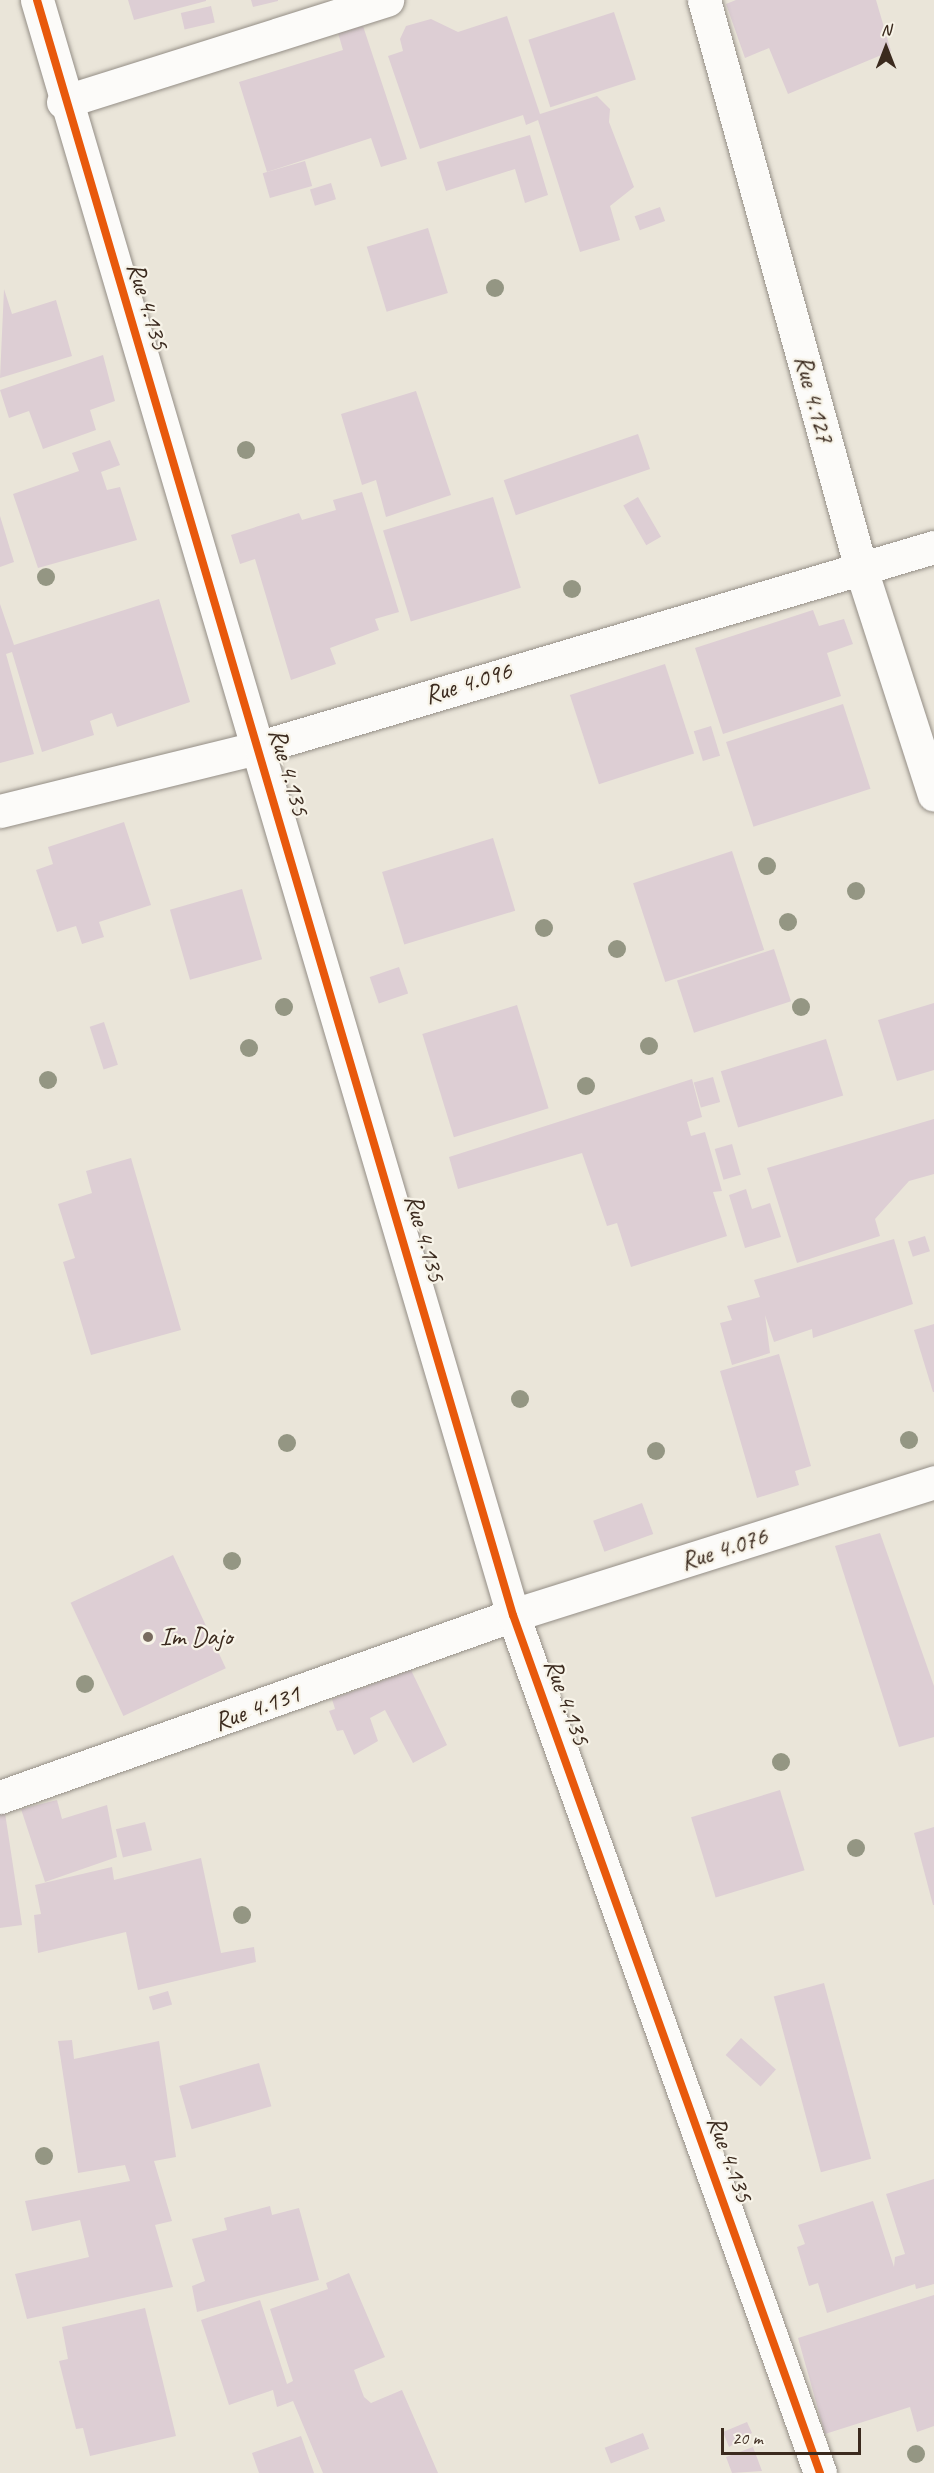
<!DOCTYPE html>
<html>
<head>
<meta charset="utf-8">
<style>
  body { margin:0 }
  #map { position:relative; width:934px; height:2473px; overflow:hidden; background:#eae5d9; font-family:Caveat,sans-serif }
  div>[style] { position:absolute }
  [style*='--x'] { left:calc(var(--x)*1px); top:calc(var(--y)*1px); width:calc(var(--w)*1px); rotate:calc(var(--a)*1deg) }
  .building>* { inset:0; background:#ddced4; transform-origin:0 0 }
  .roads { filter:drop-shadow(0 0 2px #948e86) drop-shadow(0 0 2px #948e86) }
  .street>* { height:33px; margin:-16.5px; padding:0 16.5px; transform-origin:16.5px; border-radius:16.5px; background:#fcfbf9 }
  .cycleway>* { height:8px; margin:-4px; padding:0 4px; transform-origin:4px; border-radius:4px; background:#e8590c }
  .trees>* { width:18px; height:18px; margin:-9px; border-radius:50%; background:#949683 }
  .dots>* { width:16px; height:16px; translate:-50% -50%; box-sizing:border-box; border:3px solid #f7f3e8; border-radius:50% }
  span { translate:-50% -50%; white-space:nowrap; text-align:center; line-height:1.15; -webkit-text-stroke:4.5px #f7f3e8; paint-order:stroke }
  .street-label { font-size:26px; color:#3b2a1e }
  .poi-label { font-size:26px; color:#3b2a1e }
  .left { translate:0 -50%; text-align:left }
  .north { position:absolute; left:856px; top:18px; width:60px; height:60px; -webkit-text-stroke:4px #f7f3e8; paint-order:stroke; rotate:0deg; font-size:16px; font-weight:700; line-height:24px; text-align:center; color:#3b2a1e }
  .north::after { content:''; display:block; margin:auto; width:21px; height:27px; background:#3b2a1e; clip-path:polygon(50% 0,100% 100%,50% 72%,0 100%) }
  .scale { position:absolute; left:721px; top:2428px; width:140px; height:27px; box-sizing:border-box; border:3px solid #3b2a1e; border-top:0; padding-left:8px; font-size:18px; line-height:21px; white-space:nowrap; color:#3b2a1e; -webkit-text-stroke:4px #f7f3e8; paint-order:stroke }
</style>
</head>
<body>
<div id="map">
  <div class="building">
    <i style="clip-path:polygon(128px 0,206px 0,206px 1px,134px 20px)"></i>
    <i style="clip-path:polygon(251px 0,278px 0,278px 1px,253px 7px)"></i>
    <i style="clip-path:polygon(736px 0,876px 0,891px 51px,788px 94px,769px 48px,745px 58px,726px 4px)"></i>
    <i style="left:211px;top:6px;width:17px;height:31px;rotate:77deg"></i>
    <i style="left:614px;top:12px;width:71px;height:90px;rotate:72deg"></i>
    <i style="clip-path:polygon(507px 16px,540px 114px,597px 96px,610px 109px,609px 122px,634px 187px,610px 206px,620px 240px,580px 252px,538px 120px,526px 125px,523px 115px,420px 149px,388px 56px,403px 51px,400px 39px,406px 26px,431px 19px,458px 32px)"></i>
    <i style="clip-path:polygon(363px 26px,407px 159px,381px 167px,371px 138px,267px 172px,239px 82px,343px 50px,338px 33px)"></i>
    <i style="clip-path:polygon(530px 135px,548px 195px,525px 203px,515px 169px,446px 191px,437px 162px)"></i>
    <i style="left:305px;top:161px;width:26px;height:44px;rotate:74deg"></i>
    <i style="left:331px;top:183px;width:17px;height:22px;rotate:73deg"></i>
    <i style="left:660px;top:207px;width:15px;height:27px;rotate:70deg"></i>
    <i style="left:428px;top:228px;width:68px;height:64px;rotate:73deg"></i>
    <i style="clip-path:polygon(4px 289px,12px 314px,56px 300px,72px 356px,0 378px)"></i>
    <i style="clip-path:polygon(103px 355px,115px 401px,90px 410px,96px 430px,43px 449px,29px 411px,9px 418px,0 390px)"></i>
    <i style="clip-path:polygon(416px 391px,451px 495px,386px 517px,376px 480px,362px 485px,341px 414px)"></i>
    <i style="left:638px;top:434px;width:37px;height:142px;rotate:71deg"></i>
    <i style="clip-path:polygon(110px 440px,120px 465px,101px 472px,107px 490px,120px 487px,137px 540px,38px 568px,13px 494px,79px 471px,72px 453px)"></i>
    <i style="clip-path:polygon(362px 492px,399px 612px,375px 619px,379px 630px,330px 648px,336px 664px,291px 680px,255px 559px,240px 564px,231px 535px,299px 513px,302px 520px,336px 510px,333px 500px)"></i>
    <i style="left:493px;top:497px;width:95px;height:115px;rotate:73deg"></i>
    <i style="left:638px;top:497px;width:46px;height:17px;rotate:60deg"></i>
    <i style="clip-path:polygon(0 516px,14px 562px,0 567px)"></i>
    <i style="clip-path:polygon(159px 599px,190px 702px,117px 727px,112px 713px,90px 721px,94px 735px,42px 752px,12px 652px,6px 654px,34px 754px,0 763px,0 604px,14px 645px)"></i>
    <i style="clip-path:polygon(813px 610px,819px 626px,844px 619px,853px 644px,827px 653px,841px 696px,723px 734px,695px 648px)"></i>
    <i style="left:665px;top:664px;width:94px;height:100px;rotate:72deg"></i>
    <i style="left:843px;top:704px;width:89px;height:123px;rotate:72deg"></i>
    <i style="left:711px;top:726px;width:31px;height:18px;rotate:73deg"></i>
    <i style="clip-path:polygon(124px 822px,151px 905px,99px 922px,104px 937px,82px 944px,76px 926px,57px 932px,36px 870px,53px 864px,48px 847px)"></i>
    <i style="left:493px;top:838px;width:76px;height:116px;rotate:73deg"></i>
    <i style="left:732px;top:851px;width:104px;height:104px;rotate:72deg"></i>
    <i style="left:242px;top:889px;width:73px;height:75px;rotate:74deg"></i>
    <i style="left:774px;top:949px;width:55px;height:102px;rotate:72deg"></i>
    <i style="left:399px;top:967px;width:28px;height:31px;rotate:71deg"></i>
    <i style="clip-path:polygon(934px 1003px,934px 1070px,897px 1081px,878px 1020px)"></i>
    <i style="left:517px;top:1005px;width:108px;height:99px;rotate:73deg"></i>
    <i style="left:104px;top:1022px;width:45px;height:15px;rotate:72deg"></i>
    <i style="left:826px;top:1039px;width:59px;height:110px;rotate:73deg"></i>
    <i style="left:713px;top:1077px;width:26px;height:20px;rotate:74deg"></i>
    <i style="clip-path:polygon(692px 1079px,702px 1117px,687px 1122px,691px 1136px,705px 1132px,722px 1191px,713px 1192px,727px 1236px,631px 1267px,617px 1223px,607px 1226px,582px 1153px,458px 1189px,449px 1157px)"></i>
    <i style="clip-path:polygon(934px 1119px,934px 1174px,909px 1181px,875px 1219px,880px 1236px,797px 1263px,767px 1168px)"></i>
    <i style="left:732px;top:1144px;width:32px;height:18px;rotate:74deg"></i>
    <i style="clip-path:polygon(131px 1158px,181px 1330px,91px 1355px,63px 1262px,75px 1258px,58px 1204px,92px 1193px,86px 1171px)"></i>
    <i style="clip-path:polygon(746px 1189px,752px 1209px,770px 1203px,781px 1237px,745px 1248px,729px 1195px)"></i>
    <i style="left:925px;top:1236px;width:16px;height:18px;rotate:72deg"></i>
    <i style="clip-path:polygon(894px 1239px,913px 1304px,813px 1338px,812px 1329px,774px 1342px,765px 1315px,770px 1353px,732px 1365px,720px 1323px,732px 1320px,727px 1306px,760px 1297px,754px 1280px)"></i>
    <i style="clip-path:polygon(934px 1324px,934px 1392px,933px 1392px,914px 1330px)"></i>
    <i style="clip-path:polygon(779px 1354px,811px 1466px,795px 1471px,799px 1485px,757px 1498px,720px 1371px)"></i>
    <i style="left:642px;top:1503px;width:33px;height:52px;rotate:70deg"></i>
    <i style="clip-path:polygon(880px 1533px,934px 1686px,934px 1737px,899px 1747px,835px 1546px)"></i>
    <i style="left:173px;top:1555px;width:125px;height:113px;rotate:65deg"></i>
    <i style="clip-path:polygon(411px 1670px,447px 1745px,413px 1763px,385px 1710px,370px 1718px,378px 1741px,354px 1755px,343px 1730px,337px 1731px,329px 1711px,335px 1709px,332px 1699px)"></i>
    <i style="left:780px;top:1790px;width:84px;height:93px;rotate:73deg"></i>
    <i style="clip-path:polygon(57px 1800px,62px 1819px,107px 1805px,117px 1857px,45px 1882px,21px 1809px)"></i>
    <i style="clip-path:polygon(5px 1813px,22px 1925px,0 1928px,0 1814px)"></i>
    <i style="left:145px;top:1822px;width:29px;height:30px;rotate:76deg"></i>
    <i style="clip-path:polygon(934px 1827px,934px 1905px,933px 1905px,914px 1833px)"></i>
    <i style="clip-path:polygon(201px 1858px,221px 1953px,254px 1947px,256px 1962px,138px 1990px,126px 1932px,38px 1953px,34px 1915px,41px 1914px,35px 1885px,112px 1867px,114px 1880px)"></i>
    <i style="left:824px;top:1983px;width:182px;height:52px;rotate:75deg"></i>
    <i style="left:168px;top:1991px;width:14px;height:20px;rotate:73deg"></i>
    <i style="left:741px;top:2038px;width:47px;height:23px;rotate:42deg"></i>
    <i style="clip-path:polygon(72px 2040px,74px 2059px,159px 2041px,176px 2157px,154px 2161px,172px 2221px,155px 2225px,173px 2287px,27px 2319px,15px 2274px,89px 2257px,80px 2220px,32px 2231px,25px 2201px,130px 2181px,125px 2165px,78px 2173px,58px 2041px)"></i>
    <i style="left:259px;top:2063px;width:45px;height:83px;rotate:74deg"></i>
    <i style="clip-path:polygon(934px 2179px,934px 2284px,916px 2289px,915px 2284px,827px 2313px,818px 2283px,809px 2286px,797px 2247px,805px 2244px,798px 2225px,873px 2201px,894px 2267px,895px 2257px,905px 2254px,886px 2194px)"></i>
    <i style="clip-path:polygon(270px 2206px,272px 2215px,299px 2208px,319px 2280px,197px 2312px,192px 2286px,205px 2281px,192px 2239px,227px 2230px,224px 2218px)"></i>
    <i style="clip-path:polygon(349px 2273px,385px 2357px,354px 2370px,364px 2397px,371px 2403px,402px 2390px,438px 2473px,323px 2473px,293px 2401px,277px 2407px,273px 2390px,229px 2405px,201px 2320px,260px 2300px,287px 2384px,293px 2381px,270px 2309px,328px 2289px,326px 2283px)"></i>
    <i style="clip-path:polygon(934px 2295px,934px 2426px,917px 2432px,910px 2407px,825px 2434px,798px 2338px)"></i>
    <i style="clip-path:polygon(145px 2308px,176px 2436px,90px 2456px,83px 2428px,76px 2429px,59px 2361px,68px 2359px,62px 2327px)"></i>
    <i style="clip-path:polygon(747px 2422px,752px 2433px,729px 2447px,723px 2432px)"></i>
    <i style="left:643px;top:2433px;width:17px;height:41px;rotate:69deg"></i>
    <i style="clip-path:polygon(301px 2436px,314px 2473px,259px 2473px,252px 2453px)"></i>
    <i style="clip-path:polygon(753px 2447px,762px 2471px,732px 2473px,726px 2457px)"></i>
  </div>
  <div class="roads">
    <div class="street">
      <i style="--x:37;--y:0;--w:1684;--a:73.58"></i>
      <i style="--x:513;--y:1615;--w:911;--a:70.31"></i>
      <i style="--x:704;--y:0;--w:590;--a:74.57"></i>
      <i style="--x:861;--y:569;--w:237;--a:72.1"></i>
      <i style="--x:63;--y:102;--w:340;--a:-17.5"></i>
      <i style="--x:0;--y:811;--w:268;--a:-13.8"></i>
      <i style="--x:260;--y:747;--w:703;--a:-16.53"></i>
      <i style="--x:0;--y:1797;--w:544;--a:-19.53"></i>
      <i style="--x:513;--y:1615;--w:442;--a:-17.5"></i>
    </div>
  </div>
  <div class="cycleway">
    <i style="--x:37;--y:0;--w:1684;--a:73.58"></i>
    <i style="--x:513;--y:1615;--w:911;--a:70.31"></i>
  </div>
  <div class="trees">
    <i style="left:495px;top:288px"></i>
    <i style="left:246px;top:450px"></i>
    <i style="left:46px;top:577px"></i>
    <i style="left:572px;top:589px"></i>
    <i style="left:767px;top:866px"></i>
    <i style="left:856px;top:891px"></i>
    <i style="left:788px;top:922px"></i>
    <i style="left:544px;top:928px"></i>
    <i style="left:617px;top:949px"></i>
    <i style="left:284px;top:1007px"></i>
    <i style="left:801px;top:1007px"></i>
    <i style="left:649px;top:1046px"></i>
    <i style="left:249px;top:1048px"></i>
    <i style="left:48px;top:1080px"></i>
    <i style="left:586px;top:1086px"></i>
    <i style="left:520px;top:1399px"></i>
    <i style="left:909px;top:1440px"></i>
    <i style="left:287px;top:1443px"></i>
    <i style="left:656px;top:1451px"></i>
    <i style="left:232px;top:1561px"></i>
    <i style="left:85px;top:1684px"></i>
    <i style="left:781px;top:1762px"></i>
    <i style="left:856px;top:1848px"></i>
    <i style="left:242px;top:1915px"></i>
    <i style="left:44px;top:2156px"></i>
    <i style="left:916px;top:2454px"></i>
  </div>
  <div class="dots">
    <i style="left:148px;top:1637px;background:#786b5f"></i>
  </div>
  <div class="street-label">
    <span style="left:148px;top:306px;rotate:73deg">Rue 4.135</span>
    <span style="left:814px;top:399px;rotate:75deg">Rue 4.127</span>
    <span style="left:468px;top:683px;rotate:-17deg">Rue 4.096</span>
    <span style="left:289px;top:772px;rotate:74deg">Rue 4.135</span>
    <span style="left:425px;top:1238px;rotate:74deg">Rue 4.135</span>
    <span style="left:724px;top:1549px;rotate:-18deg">Rue 4.076</span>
    <span style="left:567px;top:1702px;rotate:70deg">Rue 4.135</span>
    <span style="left:257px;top:1708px;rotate:-20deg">Rue 4.131</span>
    <span style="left:730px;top:2159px;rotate:70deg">Rue 4.135</span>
  </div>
  <div class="poi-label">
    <span class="left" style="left:160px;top:1637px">Im Dajo</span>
  </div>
  <div class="north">N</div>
  <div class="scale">20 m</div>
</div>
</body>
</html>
